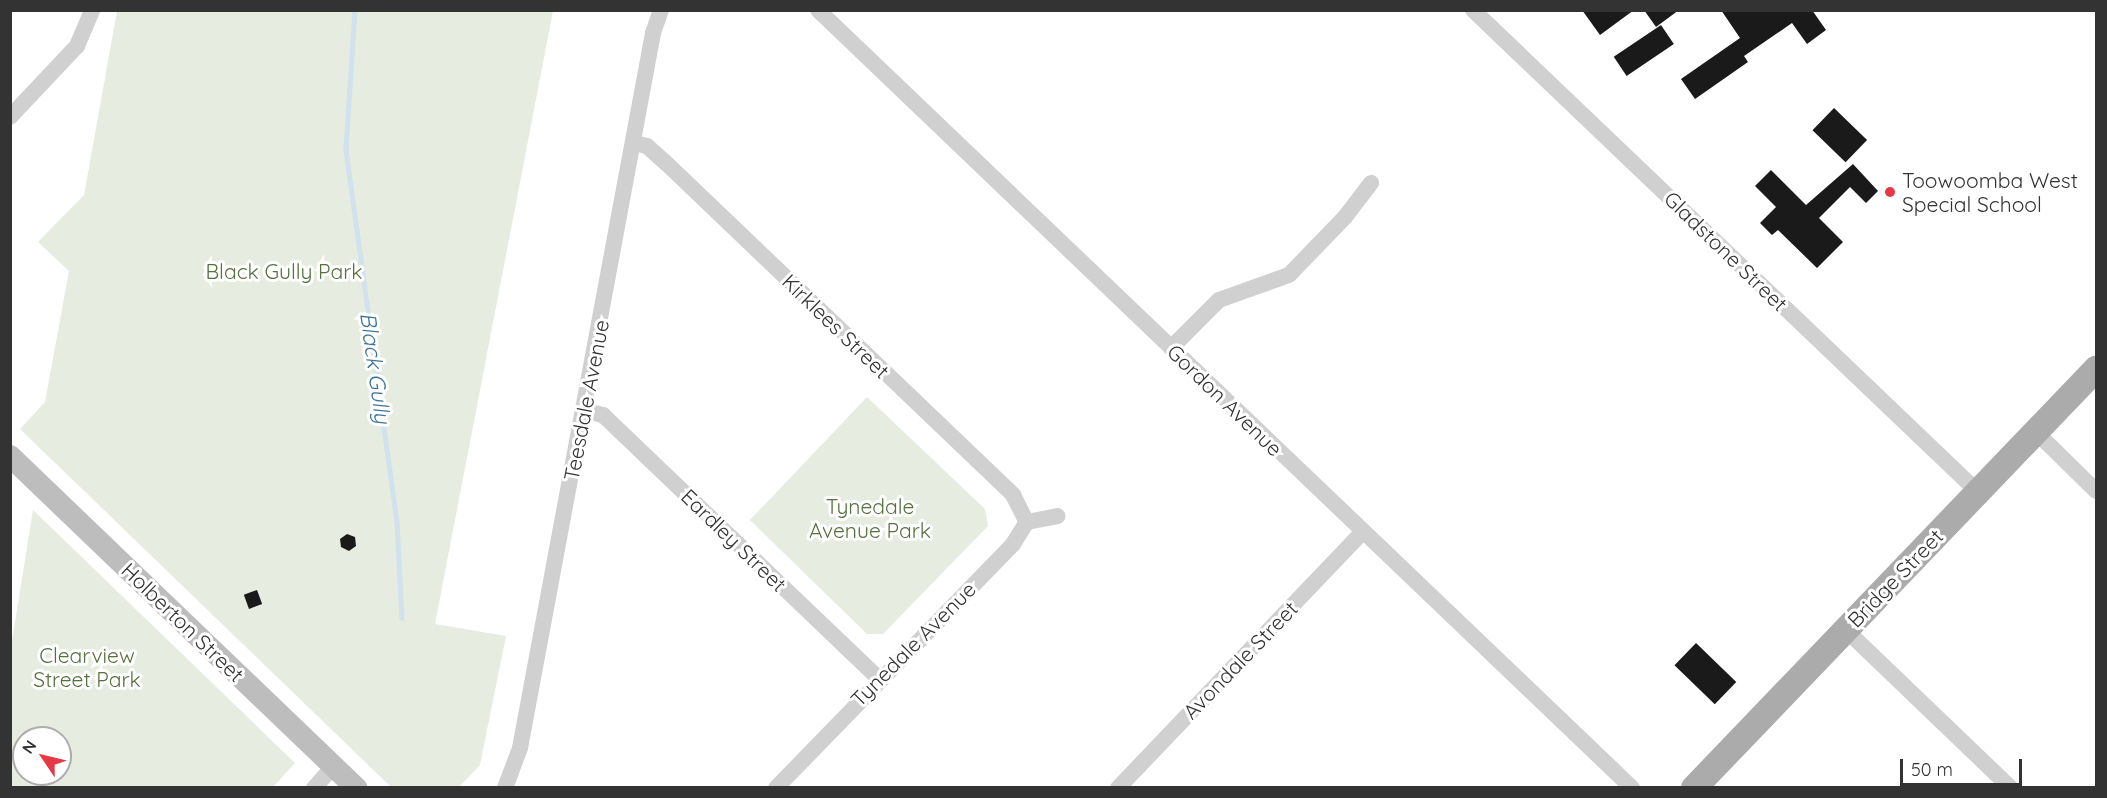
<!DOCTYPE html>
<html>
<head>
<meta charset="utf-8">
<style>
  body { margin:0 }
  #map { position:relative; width:2107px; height:798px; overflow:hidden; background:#fff; font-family:Quicksand,sans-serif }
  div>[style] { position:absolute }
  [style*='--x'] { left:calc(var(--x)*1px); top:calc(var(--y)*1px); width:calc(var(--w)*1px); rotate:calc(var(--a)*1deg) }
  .green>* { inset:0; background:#e6ecdf }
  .stream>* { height:4.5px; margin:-2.25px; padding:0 2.25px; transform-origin:2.25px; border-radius:2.25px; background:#cfe2ee }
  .building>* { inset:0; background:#1a1a1a; transform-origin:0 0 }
  .minor>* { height:16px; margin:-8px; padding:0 8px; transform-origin:8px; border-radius:8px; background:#d0d0d0 }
  .secondary>* { height:22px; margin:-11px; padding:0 11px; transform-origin:11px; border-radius:11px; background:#bdbdbd }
  .primary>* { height:26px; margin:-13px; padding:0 13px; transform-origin:13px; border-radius:13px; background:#ababab }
  .dots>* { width:16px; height:16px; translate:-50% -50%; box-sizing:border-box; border:3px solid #fff; border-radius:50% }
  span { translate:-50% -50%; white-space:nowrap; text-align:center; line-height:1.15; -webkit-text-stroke:6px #fff; paint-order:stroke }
  .poi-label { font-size:21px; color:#333 }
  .left { translate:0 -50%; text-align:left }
  .street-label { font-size:21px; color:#333 }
  .park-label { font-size:21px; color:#56703f }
  .water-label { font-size:22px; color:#3f7597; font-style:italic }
  .frame { position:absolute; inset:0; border:12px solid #333; pointer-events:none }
  .north { position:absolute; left:12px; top:726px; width:60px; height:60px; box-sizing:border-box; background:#fff; border:2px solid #adadad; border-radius:50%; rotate:305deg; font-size:16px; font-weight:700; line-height:24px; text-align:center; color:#333 }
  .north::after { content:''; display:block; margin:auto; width:21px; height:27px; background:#e63946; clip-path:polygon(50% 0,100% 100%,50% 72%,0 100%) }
  .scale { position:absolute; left:1900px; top:759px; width:122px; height:27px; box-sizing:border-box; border:3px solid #333; border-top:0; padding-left:8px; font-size:18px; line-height:21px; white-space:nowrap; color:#333; -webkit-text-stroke:4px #fff; paint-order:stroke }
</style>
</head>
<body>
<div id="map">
  <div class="green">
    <i style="clip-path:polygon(117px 11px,553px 11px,435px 624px,506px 636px,480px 765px,459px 787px,391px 787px,20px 429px,45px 402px,69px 271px,38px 242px,84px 195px)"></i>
    <i style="clip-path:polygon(867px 397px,985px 509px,988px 526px,883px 634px,867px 634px,750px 520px)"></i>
    <i style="clip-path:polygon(evenodd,33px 510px,295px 763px,273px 787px,11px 787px,11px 647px,33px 510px,24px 738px,60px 738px,60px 774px,24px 774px,24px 738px)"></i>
  </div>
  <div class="stream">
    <i style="--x:355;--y:10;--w:140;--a:93.7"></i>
    <i style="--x:346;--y:150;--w:376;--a:82.2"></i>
    <i style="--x:397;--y:523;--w:95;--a:87"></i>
  </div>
  <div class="building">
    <i style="clip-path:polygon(1582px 10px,1634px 10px,1600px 35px)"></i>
    <i style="clip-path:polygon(1644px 10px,1679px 10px,1656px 27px)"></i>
    <i style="clip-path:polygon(1721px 10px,1812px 10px,1826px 30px,1807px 44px,1792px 23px,1744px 56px,1748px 62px,1695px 99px,1681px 79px,1740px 38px)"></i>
    <i style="left:1661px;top:25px;width:23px;height:57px;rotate:56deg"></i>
    <i style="left:1834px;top:108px;width:46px;height:31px;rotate:44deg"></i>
    <i style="clip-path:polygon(1853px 164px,1878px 191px,1866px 203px,1850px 187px,1819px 218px,1843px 242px,1817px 268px,1778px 230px,1772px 235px,1760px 223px,1776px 207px,1755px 186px,1771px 170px,1806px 205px)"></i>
    <i style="clip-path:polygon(347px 534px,355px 537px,356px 546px,349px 551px,341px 547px,340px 539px)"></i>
    <i style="left:257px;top:590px;width:15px;height:14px;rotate:70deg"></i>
    <i style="left:1696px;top:643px;width:56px;height:31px;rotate:44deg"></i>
  </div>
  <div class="minor">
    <i style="--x:818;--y:10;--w:1126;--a:43.7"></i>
    <i style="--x:1473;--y:10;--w:698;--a:43.67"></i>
    <i style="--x:10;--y:117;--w:98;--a:-46.7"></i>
    <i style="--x:77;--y:46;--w:39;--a:-67"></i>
    <i style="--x:635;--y:143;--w:12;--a:14"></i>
    <i style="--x:647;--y:146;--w:24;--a:42"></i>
    <i style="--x:665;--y:162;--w:482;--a:43.7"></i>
    <i style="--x:1013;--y:495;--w:30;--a:63"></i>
    <i style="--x:1171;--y:348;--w:68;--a:-45"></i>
    <i style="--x:1219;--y:300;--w:74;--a:-19.7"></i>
    <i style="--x:1289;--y:275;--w:81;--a:-46"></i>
    <i style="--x:1345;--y:217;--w:43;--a:-52.6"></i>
    <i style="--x:584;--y:410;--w:20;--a:15"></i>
    <i style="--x:603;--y:415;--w:381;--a:43.7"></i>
    <i style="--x:2036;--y:432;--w:84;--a:44.5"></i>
    <i style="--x:1846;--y:630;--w:228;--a:43.8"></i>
    <i style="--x:314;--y:788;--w:30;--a:-48"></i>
    <i style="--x:505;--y:788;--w:43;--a:-69.4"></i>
    <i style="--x:520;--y:748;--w:727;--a:-79.46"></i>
    <i style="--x:653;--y:33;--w:24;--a:-71"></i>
    <i style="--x:776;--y:788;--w:340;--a:-45.8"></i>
    <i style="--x:1013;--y:544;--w:26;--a:-58"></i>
    <i style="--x:1027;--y:522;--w:31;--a:-11"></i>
    <i style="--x:1118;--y:788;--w:354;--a:-46.3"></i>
  </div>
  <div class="secondary">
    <i style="--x:10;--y:456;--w:480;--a:43.8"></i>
  </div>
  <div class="primary">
    <i style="--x:1694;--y:788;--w:581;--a:-46.19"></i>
  </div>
  <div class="dots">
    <i style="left:1890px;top:192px;background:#e63946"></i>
  </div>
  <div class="poi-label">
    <span class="left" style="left:1902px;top:192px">Toowoomba West<br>Special School</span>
  </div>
  <div class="street-label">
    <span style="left:1726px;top:251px;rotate:44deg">Gladstone Street</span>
    <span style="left:836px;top:326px;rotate:44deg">Kirklees Street</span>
    <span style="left:586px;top:400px;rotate:-79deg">Teesdale Avenue</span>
    <span style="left:1225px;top:400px;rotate:44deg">Gordon Avenue</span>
    <span style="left:734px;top:540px;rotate:44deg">Eardley Street</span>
    <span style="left:1895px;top:578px;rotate:-46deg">Bridge Street</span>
    <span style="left:183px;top:622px;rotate:44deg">Holberton Street</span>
    <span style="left:913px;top:644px;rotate:-45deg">Tynedale Avenue</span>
    <span style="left:1240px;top:660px;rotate:-46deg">Avondale Street</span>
  </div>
  <div class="park-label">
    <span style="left:284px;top:271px">Black Gully Park</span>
    <span style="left:870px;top:518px">Tynedale<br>Avenue Park</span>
    <span style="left:87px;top:667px">Clearview<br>Street Park</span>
  </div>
  <div class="water-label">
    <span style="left:375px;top:368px;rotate:82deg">Black Gully</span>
  </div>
  <div class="frame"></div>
  <div class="north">N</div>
  <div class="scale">50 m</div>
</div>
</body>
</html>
